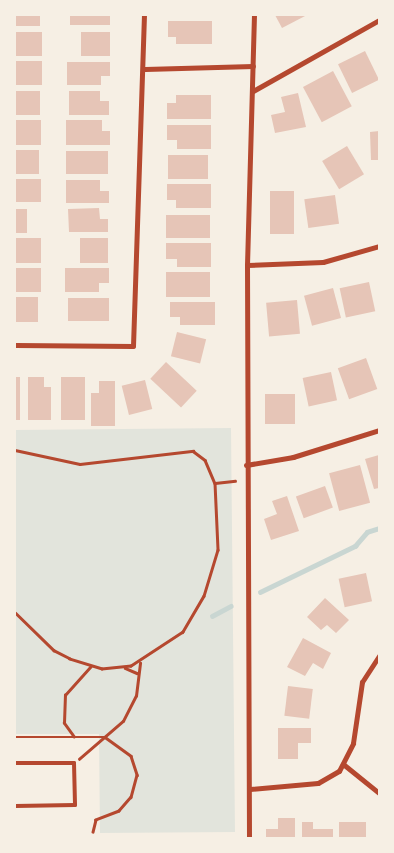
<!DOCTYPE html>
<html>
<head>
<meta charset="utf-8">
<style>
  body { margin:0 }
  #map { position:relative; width:394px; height:853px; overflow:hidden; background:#f6efe4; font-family:Signika,sans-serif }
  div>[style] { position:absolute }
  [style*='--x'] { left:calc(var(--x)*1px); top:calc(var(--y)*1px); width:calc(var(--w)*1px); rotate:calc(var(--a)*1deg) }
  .green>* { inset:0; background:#e2e4dc }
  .stream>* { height:4.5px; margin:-2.25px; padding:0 2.25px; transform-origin:2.25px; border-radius:2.25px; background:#c9d6d2 }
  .building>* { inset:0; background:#e6c5b7; transform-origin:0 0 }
  .path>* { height:2.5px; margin:-1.25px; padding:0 1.25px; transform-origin:1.25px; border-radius:1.25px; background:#b5482f }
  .service>* { height:4px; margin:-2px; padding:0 2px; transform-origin:2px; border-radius:2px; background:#b5482f }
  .minor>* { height:5px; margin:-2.5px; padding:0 2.5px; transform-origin:2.5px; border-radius:2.5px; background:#b5482f }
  span { translate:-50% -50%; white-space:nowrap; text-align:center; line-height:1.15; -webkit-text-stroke:4px #f6efe4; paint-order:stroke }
  .frame { position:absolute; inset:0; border:16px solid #f6efe4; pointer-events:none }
</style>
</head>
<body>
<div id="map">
  <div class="green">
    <i style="clip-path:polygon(231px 428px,235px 832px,100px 833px,99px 734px,15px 734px,15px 430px)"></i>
  </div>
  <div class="stream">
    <i style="--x:260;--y:592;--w:106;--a:-25.8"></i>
    <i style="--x:355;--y:546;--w:18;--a:-49"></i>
    <i style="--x:367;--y:532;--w:13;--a:-18"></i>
    <i style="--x:212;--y:616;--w:21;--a:-28"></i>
  </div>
  <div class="building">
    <i style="left:15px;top:15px;width:25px;height:11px"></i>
    <i style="left:70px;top:15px;width:40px;height:10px"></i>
    <i style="clip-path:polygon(275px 15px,307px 15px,282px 28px)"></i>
    <i style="clip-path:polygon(168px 21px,212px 21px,212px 44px,176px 44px,176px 37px,168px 37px)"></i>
    <i style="left:15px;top:32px;width:27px;height:24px"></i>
    <i style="left:81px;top:32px;width:29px;height:24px"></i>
    <i style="left:365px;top:51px;width:32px;height:30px;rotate:64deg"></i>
    <i style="left:15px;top:61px;width:27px;height:24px"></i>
    <i style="clip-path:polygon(67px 62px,110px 62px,110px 76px,101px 76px,101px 85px,67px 85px)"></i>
    <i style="left:333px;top:71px;width:40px;height:34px;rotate:62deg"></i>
    <i style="left:15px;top:91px;width:25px;height:24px"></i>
    <i style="clip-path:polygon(69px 91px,100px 91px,100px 101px,109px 101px,109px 115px,69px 115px)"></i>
    <i style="clip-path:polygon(298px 93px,306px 127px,275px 133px,271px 115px,285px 112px,281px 97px)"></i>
    <i style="clip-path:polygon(176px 95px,211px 95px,211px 119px,167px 119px,167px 103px,176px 103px)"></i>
    <i style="left:15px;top:120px;width:26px;height:25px"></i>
    <i style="clip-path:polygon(66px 120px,102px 120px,102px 131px,110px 131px,110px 145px,66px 145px)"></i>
    <i style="clip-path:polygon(167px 125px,211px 125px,211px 149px,177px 149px,177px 140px,167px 140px)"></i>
    <i style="clip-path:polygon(379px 131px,379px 160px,371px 160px,370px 132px)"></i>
    <i style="left:347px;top:146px;width:33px;height:29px;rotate:59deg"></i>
    <i style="left:15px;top:150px;width:24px;height:24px"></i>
    <i style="left:66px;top:151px;width:42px;height:23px"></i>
    <i style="left:168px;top:155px;width:40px;height:24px"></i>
    <i style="left:15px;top:179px;width:26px;height:23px"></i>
    <i style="clip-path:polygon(66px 180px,100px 180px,100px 191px,109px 191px,109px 203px,66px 203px)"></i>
    <i style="clip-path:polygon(167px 184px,211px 184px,211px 208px,176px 208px,176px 200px,167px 200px)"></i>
    <i style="left:270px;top:191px;width:24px;height:43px"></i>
    <i style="left:335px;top:195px;width:29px;height:31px;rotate:82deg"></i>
    <i style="clip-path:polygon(99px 208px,100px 219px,108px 219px,108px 232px,69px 232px,68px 209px)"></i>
    <i style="left:15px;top:209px;width:12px;height:24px"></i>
    <i style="left:166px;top:215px;width:44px;height:23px"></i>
    <i style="left:15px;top:238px;width:26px;height:25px"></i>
    <i style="left:80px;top:238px;width:28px;height:25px"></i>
    <i style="clip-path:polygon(166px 243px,211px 243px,211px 267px,177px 267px,177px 259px,166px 259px)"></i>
    <i style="left:15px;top:268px;width:26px;height:24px"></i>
    <i style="clip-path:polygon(65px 268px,109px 268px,109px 283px,99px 283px,99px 292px,65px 292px)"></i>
    <i style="left:166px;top:272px;width:44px;height:25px"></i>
    <i style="left:369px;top:282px;width:30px;height:30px;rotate:78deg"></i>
    <i style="left:333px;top:288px;width:31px;height:30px;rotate:75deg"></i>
    <i style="left:15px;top:297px;width:23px;height:25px"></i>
    <i style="left:68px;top:298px;width:41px;height:23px"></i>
    <i style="left:297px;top:300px;width:34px;height:31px;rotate:85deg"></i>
    <i style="clip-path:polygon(170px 302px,215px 302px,215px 325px,180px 325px,180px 317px,170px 317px)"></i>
    <i style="left:177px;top:332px;width:30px;height:25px;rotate:14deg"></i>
    <i style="left:366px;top:358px;width:33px;height:30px;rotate:70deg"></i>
    <i style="left:166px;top:362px;width:42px;height:23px;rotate:43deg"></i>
    <i style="left:331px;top:372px;width:29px;height:29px;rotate:78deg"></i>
    <i style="left:15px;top:377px;width:5px;height:43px"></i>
    <i style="clip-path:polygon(28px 377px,44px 377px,44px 387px,51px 387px,51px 420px,28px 420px)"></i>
    <i style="left:61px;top:377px;width:24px;height:43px"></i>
    <i style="left:145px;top:380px;width:30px;height:24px;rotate:76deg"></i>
    <i style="clip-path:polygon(99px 381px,115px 381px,115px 426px,91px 426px,91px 393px,99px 393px)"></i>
    <i style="left:265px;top:394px;width:30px;height:30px"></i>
    <i style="clip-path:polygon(379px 455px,379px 488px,374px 489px,365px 459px)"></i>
    <i style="left:360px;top:465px;width:39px;height:32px;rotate:75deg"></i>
    <i style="left:325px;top:486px;width:23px;height:31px;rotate:70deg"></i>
    <i style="clip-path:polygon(287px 496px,299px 531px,271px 540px,264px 519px,277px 514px,272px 501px)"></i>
    <i style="left:366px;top:573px;width:29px;height:28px;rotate:78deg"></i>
    <i style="clip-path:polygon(325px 598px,349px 620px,336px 633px,327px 625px,321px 630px,307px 617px)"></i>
    <i style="clip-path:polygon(303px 638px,331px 653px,323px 669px,313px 663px,305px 676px,287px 667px)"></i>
    <i style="left:288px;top:686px;width:25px;height:30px;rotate:7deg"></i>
    <i style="clip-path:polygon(278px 728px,311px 728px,311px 743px,298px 743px,298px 759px,278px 759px)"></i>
    <i style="clip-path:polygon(278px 818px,295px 818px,295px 838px,266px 838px,266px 829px,278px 829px)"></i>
    <i style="clip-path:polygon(302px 822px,313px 822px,313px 829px,333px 829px,333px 838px,302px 838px)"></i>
    <i style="left:339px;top:822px;width:27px;height:16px"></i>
  </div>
  <div class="path">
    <i style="--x:15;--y:450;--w:66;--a:12.2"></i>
    <i style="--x:80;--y:464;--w:114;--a:-6.6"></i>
    <i style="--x:193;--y:451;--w:15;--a:37"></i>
    <i style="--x:205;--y:460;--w:25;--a:67"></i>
    <i style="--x:215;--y:483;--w:67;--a:87.4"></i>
    <i style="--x:218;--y:550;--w:48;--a:106.9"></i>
    <i style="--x:204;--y:596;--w:42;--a:120.3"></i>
    <i style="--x:183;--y:632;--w:62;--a:146.8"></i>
    <i style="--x:131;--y:666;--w:29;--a:174"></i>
    <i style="--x:102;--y:669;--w:34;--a:-163"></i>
    <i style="--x:70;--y:659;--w:18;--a:-153"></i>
    <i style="--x:54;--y:651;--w:54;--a:-135.7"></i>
    <i style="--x:215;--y:483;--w:20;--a:-6"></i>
    <i style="--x:125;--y:668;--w:13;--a:23"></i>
    <i style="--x:15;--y:737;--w:90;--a:0"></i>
    <i style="--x:105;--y:737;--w:32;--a:36"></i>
    <i style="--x:131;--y:756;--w:20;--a:72"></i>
    <i style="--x:137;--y:775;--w:23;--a:105"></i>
    <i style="--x:131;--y:797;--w:18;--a:131"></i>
    <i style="--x:119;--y:811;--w:25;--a:159"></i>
    <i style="--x:96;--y:820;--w:12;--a:104"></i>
    <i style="--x:74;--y:737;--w:17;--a:-126"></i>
    <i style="--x:64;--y:723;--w:28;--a:-88"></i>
    <i style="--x:65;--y:695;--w:38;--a:-48"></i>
    <i style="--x:79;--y:759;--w:58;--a:-40.8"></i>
    <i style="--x:123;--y:721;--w:28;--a:-63"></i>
    <i style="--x:136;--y:696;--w:33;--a:-83"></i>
  </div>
  <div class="service">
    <i style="--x:15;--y:763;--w:59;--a:0"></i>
    <i style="--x:74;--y:763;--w:42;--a:88.6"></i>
    <i style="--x:75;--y:805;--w:60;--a:179"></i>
  </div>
  <div class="minor">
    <i style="--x:145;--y:69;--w:108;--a:-1.6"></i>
    <i style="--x:253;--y:91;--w:145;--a:-29.4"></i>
    <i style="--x:247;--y:265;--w:76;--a:-2.3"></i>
    <i style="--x:323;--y:262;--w:58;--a:-15.9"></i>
    <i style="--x:15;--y:345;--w:118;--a:0.5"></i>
    <i style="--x:133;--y:346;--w:331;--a:-88.1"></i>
    <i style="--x:246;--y:465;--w:48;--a:-9.7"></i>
    <i style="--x:293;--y:457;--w:90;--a:-17.4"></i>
    <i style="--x:343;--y:764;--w:46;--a:38.9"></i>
    <i style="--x:250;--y:789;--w:68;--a:-5"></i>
    <i style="--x:318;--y:783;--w:24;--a:-30"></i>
    <i style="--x:339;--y:771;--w:31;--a:-63"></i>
    <i style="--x:353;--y:743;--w:62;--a:-81.6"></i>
    <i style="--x:362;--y:682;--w:31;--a:-57"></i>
    <i style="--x:249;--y:838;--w:573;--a:-90.2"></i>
    <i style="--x:247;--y:265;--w:250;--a:-88.4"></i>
  </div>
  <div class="frame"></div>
</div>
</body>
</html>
